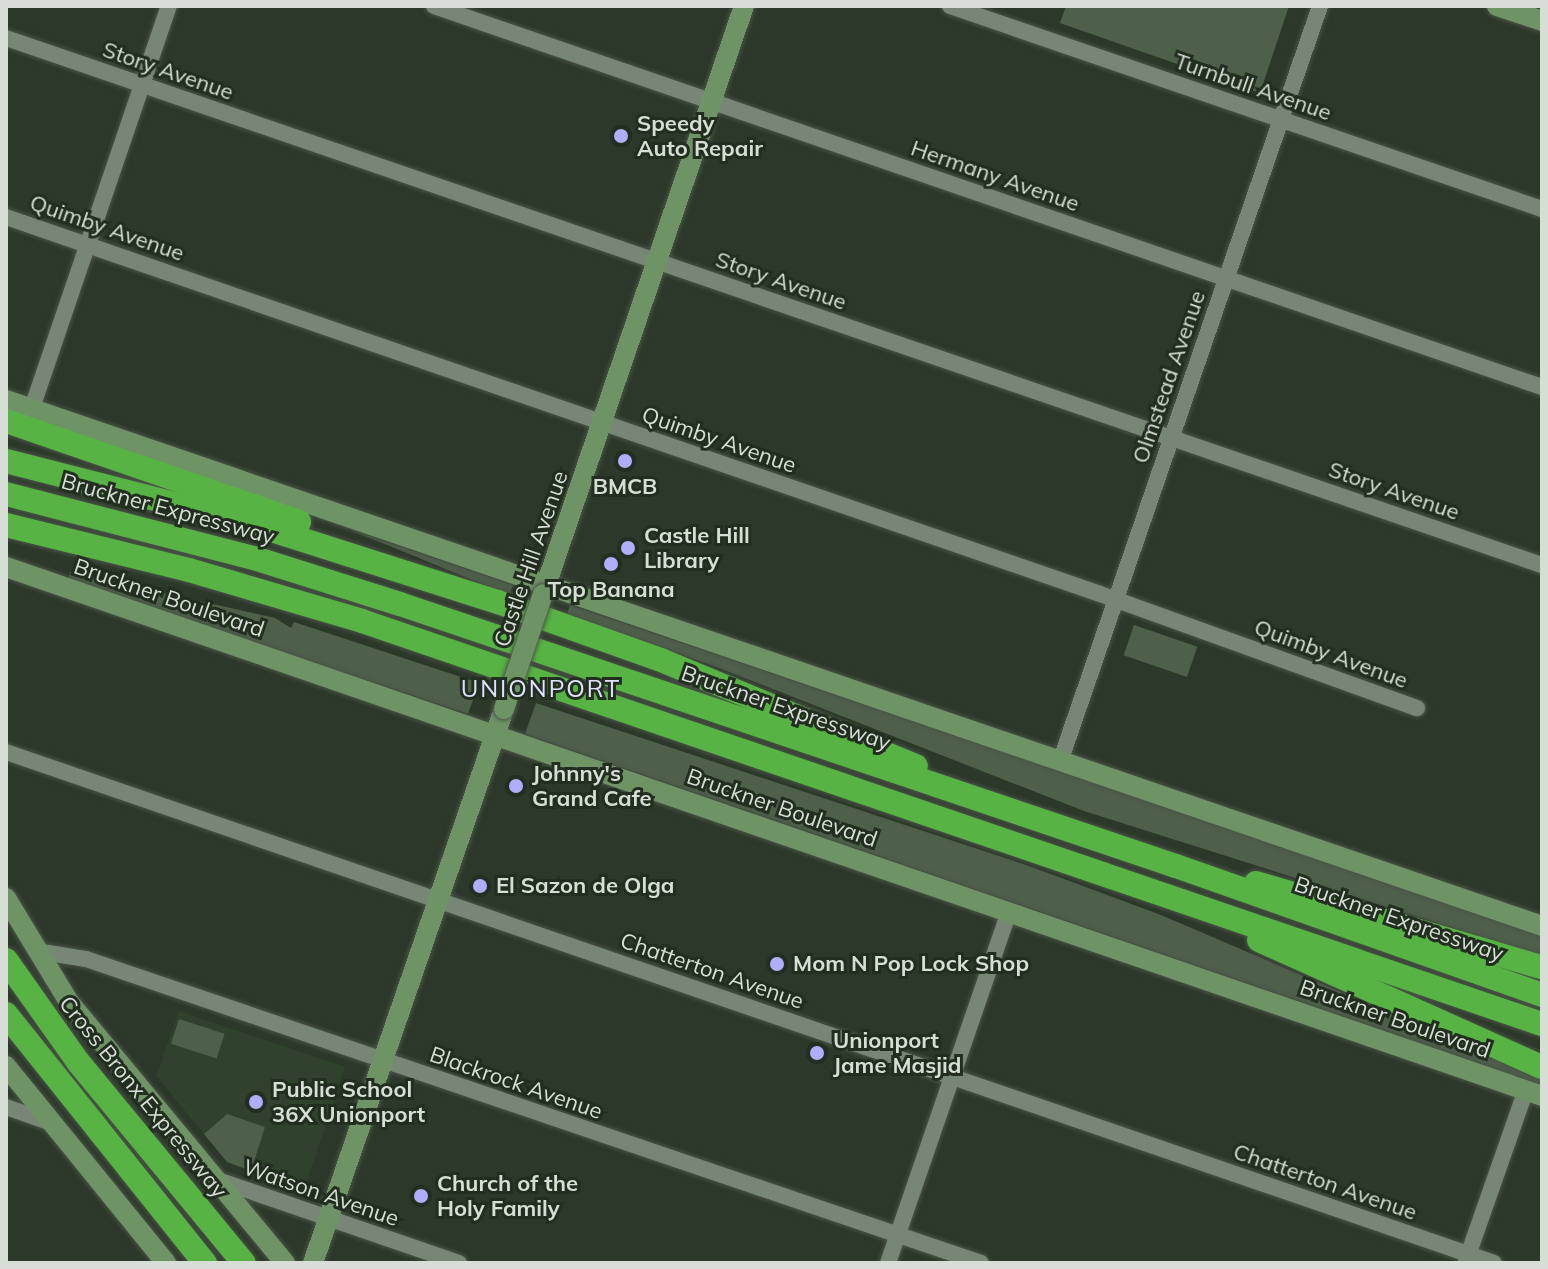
<!DOCTYPE html>
<html>
<head>
<meta charset="utf-8">
<style>
  body { margin:0 }
  #map { position:relative; width:1548px; height:1269px; overflow:hidden; background:#2c3829; font-family:Mulish,sans-serif }
  div>[style] { position:absolute }
  [style*='--x'] { left:calc(var(--x)*1px); top:calc(var(--y)*1px); width:calc(var(--w)*1px); rotate:calc(var(--a)*1deg) }
  .built>* { inset:0; background:#30412d }
  .green>* { inset:0; background:#4e604a; transform-origin:0 0 }
  .roads { filter:drop-shadow(0 0 2px #4a5448) drop-shadow(0 0 2px #4a5448) }
  .street>* { height:16px; margin:-8px; padding:0 8px; transform-origin:8px; border-radius:8px; background:#788775 }
  .secondary>* { height:20px; margin:-10px; padding:0 10px; transform-origin:10px; border-radius:10px; background:#6e9466 }
  .highway>* { height:24px; margin:-12px; padding:0 12px; transform-origin:12px; border-radius:12px; background:#57b343 }
  .bridges { filter:drop-shadow(0 0 2px #4a5448) drop-shadow(0 0 2px #4a5448) }
  .secondary-bridge>* { height:20px; margin:-10px; padding:0 10px; transform-origin:10px; border-radius:10px; background:#6e9466 }
  .dots>* { width:22px; height:22px; translate:-50% -50%; box-sizing:border-box; border:4px solid #222e1f; border-radius:50% }
  span { translate:-50% -50%; white-space:nowrap; text-align:center; line-height:1.15; -webkit-text-stroke:6px #222e1f; paint-order:stroke }
  .street-label { font-size:22px; color:#d6ded5 }
  .poi-label { font-size:22px; color:#d6ded5; font-weight:700 }
  .left { translate:0 -50%; text-align:left }
  .neighbourhood-label { font-size:24px; color:#e0e1ff; letter-spacing:2px }
  .frame { position:absolute; inset:0; border:8px solid #d6ded5; pointer-events:none }
</style>
</head>
<body>
<div id="map">
  <div class="built">
    <i style="clip-path:polygon(179px 1011px,345px 1067px,304px 1190px,227px 1162px,156px 1076px)"></i>
  </div>
  <div class="green">
    <i style="clip-path:polygon(1066px 6px,1289px 6px,1260px 93px,1060px 23px)"></i>
    <i style="clip-path:polygon(346px 528px,513px 585px,509px 595px)"></i>
    <i style="clip-path:polygon(70px 572px,275px 618px,291px 628px,294px 622px,479px 683px,468px 714px,68px 580px)"></i>
    <i style="clip-path:polygon(570px 605px,1542px 935px,1542px 956px,1084px 811px,714px 666px,567px 614px)"></i>
    <i style="left:1134px;top:625px;width:67px;height:32px;rotate:19deg"></i>
    <i style="clip-path:polygon(536px 703px,1032px 867px,1161px 915px,1525px 1071px,1542px 1079px,1542px 1085px,525px 734px)"></i>
    <i style="left:179px;top:1019px;width:48px;height:26px;rotate:18deg"></i>
    <i style="clip-path:polygon(227px 1114px,265px 1127px,251px 1171px,227px 1162px,204px 1134px)"></i>
  </div>
  <div class="roads">
    <div class="street">
      <i style="--x:434;--y:6;--w:1172;--a:18.98"></i>
      <i style="--x:950;--y:6;--w:626;--a:18.93"></i>
      <i style="--x:6;--y:38;--w:1624;--a:18.94"></i>
      <i style="--x:6;--y:217;--w:1157;--a:19.01"></i>
      <i style="--x:1100;--y:594;--w:337;--a:19.8"></i>
      <i style="--x:32;--y:408;--w:425;--a:-71.2"></i>
      <i style="--x:6;--y:752;--w:1573;--a:18.95"></i>
      <i style="--x:1060;--y:762;--w:799;--a:-71.02"></i>
      <i style="--x:36;--y:951;--w:51;--a:9.1"></i>
      <i style="--x:86;--y:959;--w:945;--a:18.76"></i>
      <i style="--x:6;--y:1107;--w:49;--a:19.2"></i>
      <i style="--x:215;--y:1179;--w:258;--a:19"></i>
      <i style="--x:1466;--y:1261;--w:181;--a:-70.7"></i>
      <i style="--x:888;--y:1263;--w:372;--a:-71"></i>
    </div>
    <div class="secondary">
      <i style="--x:1497;--y:6;--w:47;--a:18.4"></i>
      <i style="--x:6;--y:400;--w:1624;--a:18.9"></i>
      <i style="--x:6;--y:567;--w:1625;--a:19"></i>
      <i style="--x:543;--y:594;--w:621;--a:-71.13"></i>
      <i style="--x:6;--y:898;--w:122;--a:58.8"></i>
      <i style="--x:69;--y:1002;--w:339;--a:50.4"></i>
      <i style="--x:6;--y:1066;--w:254;--a:50.9"></i>
      <i style="--x:313;--y:1263;--w:586;--a:-70.98"></i>
    </div>
    <div class="highway">
      <i style="--x:6;--y:421;--w:310;--a:19"></i>
      <i style="--x:6;--y:461;--w:255;--a:14.3"></i>
      <i style="--x:253;--y:524;--w:257;--a:17.7"></i>
      <i style="--x:498;--y:602;--w:173;--a:19.6"></i>
      <i style="--x:661;--y:660;--w:276;--a:22.6"></i>
      <i style="--x:6;--y:494;--w:256;--a:14.5"></i>
      <i style="--x:254;--y:558;--w:153;--a:17.5"></i>
      <i style="--x:400;--y:604;--w:819;--a:18.66"></i>
      <i style="--x:1176;--y:866;--w:388;--a:19.4"></i>
      <i style="--x:6;--y:525;--w:188;--a:13.8"></i>
      <i style="--x:189;--y:570;--w:180;--a:16.4"></i>
      <i style="--x:362;--y:621;--w:1247;--a:18.86"></i>
      <i style="--x:1256;--y:883;--w:298;--a:16.4"></i>
      <i style="--x:1259;--y:940;--w:310;--a:24.2"></i>
      <i style="--x:6;--y:960;--w:126;--a:54.7"></i>
      <i style="--x:79;--y:1063;--w:259;--a:50.5"></i>
      <i style="--x:6;--y:1014;--w:319;--a:51.4"></i>
    </div>
  </div>
  <div class="bridges">
    <div class="secondary-bridge">
      <i style="--x:504;--y:709;--w:121;--a:-71.3"></i>
    </div>
  </div>
  <div class="dots">
    <i style="left:621px;top:136px;background:#afaefa"></i>
    <i style="left:625px;top:461px;background:#afaefa"></i>
    <i style="left:628px;top:548px;background:#afaefa"></i>
    <i style="left:611px;top:564px;background:#afaefa"></i>
    <i style="left:516px;top:786px;background:#afaefa"></i>
    <i style="left:480px;top:886px;background:#afaefa"></i>
    <i style="left:777px;top:964px;background:#afaefa"></i>
    <i style="left:817px;top:1053px;background:#afaefa"></i>
    <i style="left:256px;top:1102px;background:#afaefa"></i>
    <i style="left:421px;top:1196px;background:#afaefa"></i>
  </div>
  <div class="street-label">
    <span style="left:168px;top:71px;rotate:19deg">Story Avenue</span>
    <span style="left:1253px;top:87px;rotate:19deg">Turnbull Avenue</span>
    <span style="left:995px;top:176px;rotate:19deg">Hermany Avenue</span>
    <span style="left:107px;top:228px;rotate:19deg">Quimby Avenue</span>
    <span style="left:781px;top:281px;rotate:19deg">Story Avenue</span>
    <span style="left:1169px;top:377px;rotate:-71deg">Olmstead Avenue</span>
    <span style="left:719px;top:440px;rotate:19deg">Quimby Avenue</span>
    <span style="left:1394px;top:491px;rotate:19deg">Story Avenue</span>
    <span style="left:168px;top:509px;rotate:15deg">Bruckner Expressway</span>
    <span style="left:531px;top:559px;rotate:-71deg">Castle Hill Avenue</span>
    <span style="left:169px;top:598px;rotate:19deg">Bruckner Boulevard</span>
    <span style="left:1331px;top:654px;rotate:20deg">Quimby Avenue</span>
    <span style="left:786px;top:708px;rotate:19deg">Bruckner Expressway</span>
    <span style="left:782px;top:808px;rotate:19deg">Bruckner Boulevard</span>
    <span style="left:1399px;top:919px;rotate:19deg">Bruckner Expressway</span>
    <span style="left:712px;top:971px;rotate:19deg">Chatterton Avenue</span>
    <span style="left:1395px;top:1019px;rotate:19deg">Bruckner Boulevard</span>
    <span style="left:516px;top:1083px;rotate:19deg">Blackrock Avenue</span>
    <span style="left:143px;top:1097px;rotate:51deg">Cross Bronx Expressway</span>
    <span style="left:1325px;top:1182px;rotate:19deg">Chatterton Avenue</span>
    <span style="left:321px;top:1193px;rotate:19deg">Watson Avenue</span>
  </div>
  <div class="poi-label">
    <span class="left" style="left:637px;top:136px">Speedy<br>Auto Repair</span>
    <span style="left:625px;top:487px">BMCB</span>
    <span class="left" style="left:644px;top:548px">Castle Hill<br>Library</span>
    <span style="left:611px;top:590px">Top Banana</span>
    <span class="left" style="left:532px;top:786px">Johnny's<br>Grand Cafe</span>
    <span class="left" style="left:496px;top:886px">El Sazon de Olga</span>
    <span class="left" style="left:793px;top:964px">Mom N Pop Lock Shop</span>
    <span class="left" style="left:833px;top:1053px">Unionport<br>Jame Masjid</span>
    <span class="left" style="left:272px;top:1102px">Public School<br>36X Unionport</span>
    <span class="left" style="left:437px;top:1196px">Church of the<br>Holy Family</span>
  </div>
  <div class="neighbourhood-label">
    <span style="left:541px;top:689px">UNIONPORT</span>
  </div>
  <div class="frame"></div>
</div>
</body>
</html>
